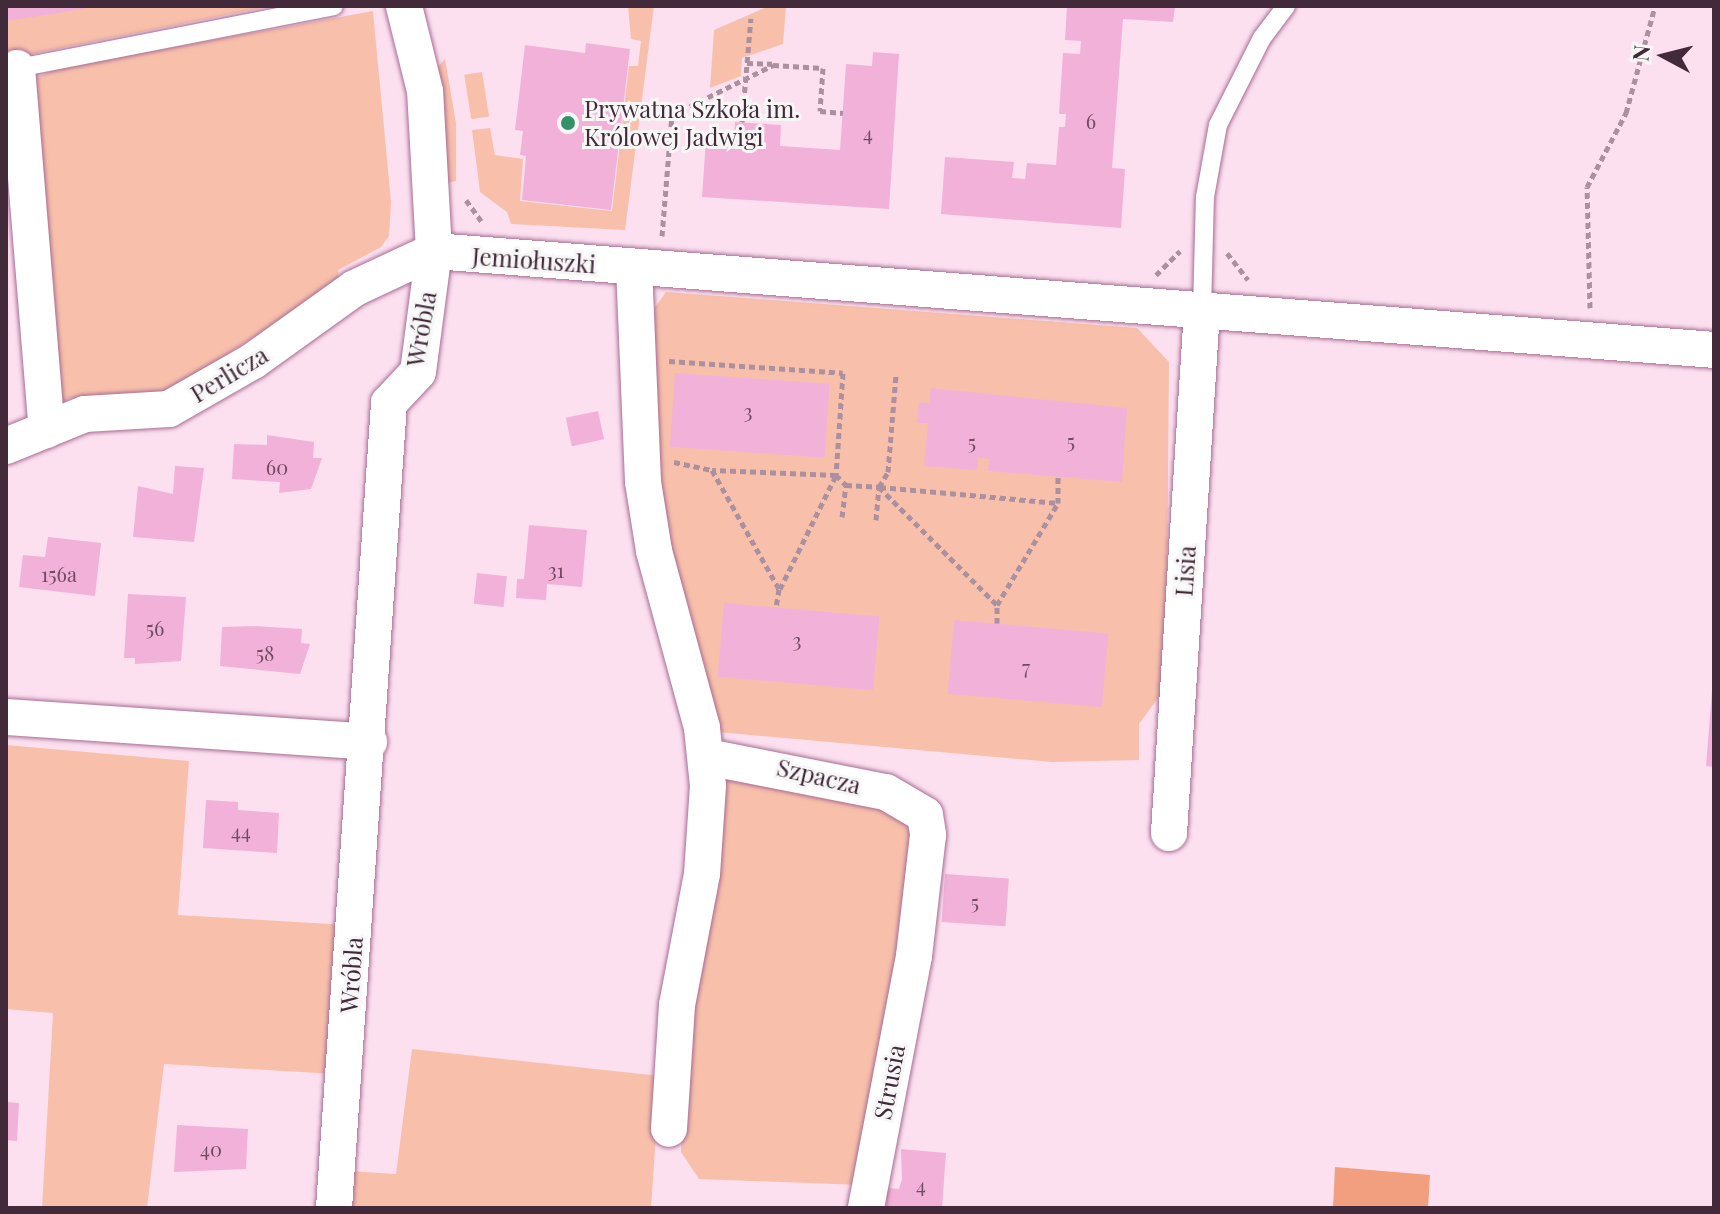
<!DOCTYPE html>
<html>
<head>
<meta charset="utf-8">
<style>
  body { margin:0 }
  #map { position:relative; width:1720px; height:1214px; overflow:hidden; background:#fce0f0; font-family:"Playfair Display",serif }
  div>[style] { position:absolute }
  [style*='--x'] { left:calc(var(--x)*1px); top:calc(var(--y)*1px); width:calc(var(--w)*1px); rotate:calc(var(--a)*1deg) }
  .green>* { inset:0; background:#f8c0ab; transform-origin:0 0 }
  .forest>* { inset:0; background:#f19f7f }
  .building>* { inset:0; background:#f2b1d9; transform-origin:0 0 }
  .path>* { height:5px; margin-top:-2.5px; transform-origin:0; background:repeating-linear-gradient(90deg,#ab90a0 0 6px,transparent 0 10px) }
  .roads { filter:drop-shadow(0 0 2px #a86c92) drop-shadow(0 0 2px #a86c92) }
  .lane>* { height:18px; margin:-9px; padding:0 9px; transform-origin:9px; border-radius:9px; background:#fff }
  .street>* { height:36px; margin:-18px; padding:0 18px; transform-origin:18px; border-radius:18px; background:#fff }
  .dots>* { width:22px; height:22px; translate:-50% -50%; box-sizing:border-box; border:4px solid #f6f6f6; border-radius:50% }
  span { translate:-50% -50%; white-space:nowrap; text-align:center; line-height:1.15; -webkit-text-stroke:6px #f6f6f6; paint-order:stroke }
  .number-label { font-size:20px; color:#6f4c62 }
  .number-label span { -webkit-text-stroke-width:0 }
  .poi-label { font-size:24px; color:#432a3a }
  .left { translate:0 -50%; text-align:left }
  .street-label { font-size:24px; color:#432a3a }
  .frame { position:absolute; inset:0; border:8px solid #432a3a; pointer-events:none }
  .north { position:absolute; left:1624px; top:16px; width:80px; height:80px; -webkit-text-stroke:6px #f6f6f6; paint-order:stroke; rotate:277deg; font-size:22px; font-weight:700; line-height:32px; text-align:center; color:#432a3a }
  .north::after { content:''; display:block; margin:auto; width:28px; height:36px; background:#432a3a; clip-path:polygon(50% 0,100% 100%,50% 72%,0 100%) }
</style>
</head>
<body>
<div id="map">
  <div class="green">
    <i style="clip-path:polygon(83px 6px,271px 6px,6px 59px,6px 21px)"></i>
    <i style="clip-path:polygon(628px 6px,654px 6px,625px 230px,511px 224px,507px 212px,480px 192px,472px 130px,490px 128px,495px 155px,523px 159px,520px 201px,612px 211px,629px 66px,638px 66px,641px 41px,631px 39px)"></i>
    <i style="clip-path:polygon(769px 6px,786px 6px,783px 44px,742px 58px,741px 76px,710px 88px,714px 30px)"></i>
    <i style="clip-path:polygon(373px 11px,391px 202px,389px 236px,381px 247px,338px 270px,339px 283px,171px 390px,126px 402px,68px 398px,57px 407px,28px 81px,60px 68px)"></i>
    <i style="clip-path:polygon(445px 59px,456px 123px,456px 181px,444px 184px,435px 70px)"></i>
    <i style="left:482px;top:72px;width:45px;height:18px;rotate:81deg"></i>
    <i style="clip-path:polygon(666px 292px,1137px 328px,1169px 362px,1166px 687px,1139px 724px,1139px 760px,1052px 762px,717px 732px,658px 510px,643px 324px)"></i>
    <i style="clip-path:polygon(6px 745px,189px 761px,178px 915px,347px 925px,334px 1074px,164px 1064px,147px 1208px,42px 1208px,53px 1013px,6px 1009px)"></i>
    <i style="clip-path:polygon(719px 768px,902px 815px,916px 840px,861px 1185px,699px 1179px,681px 1152px,687px 1012px)"></i>
    <i style="clip-path:polygon(412px 1049px,660px 1076px,651px 1208px,346px 1208px,349px 1171px,396px 1174px)"></i>
  </div>
  <div class="forest">
    <i style="clip-path:polygon(1335px 1167px,1430px 1175px,1428px 1208px,1333px 1208px)"></i>
  </div>
  <div class="building">
    <i style="clip-path:polygon(6px 6px,83px 6px,84px 9px,6px 21px)"></i>
    <i style="clip-path:polygon(1067px 6px,1175px 6px,1173px 22px,1123px 19px,1112px 168px,1125px 169px,1121px 228px,941px 214px,945px 157px,1014px 162px,1012px 178px,1025px 179px,1027px 163px,1056px 165px,1059px 127px,1065px 127px,1066px 114px,1059px 114px,1063px 53px,1080px 54px,1081px 41px,1065px 40px)"></i>
    <i style="clip-path:polygon(586px 43px,630px 49px,611px 210px,522px 200px,526px 156px,520px 155px,523px 131px,515px 130px,525px 45px,585px 53px)"></i>
    <i style="clip-path:polygon(873px 52px,899px 54px,889px 209px,702px 197px,706px 140px,734px 142px,735px 122px,781px 125px,780px 146px,840px 150px,846px 64px,872px 66px)"></i>
    <i style="left:675px;top:373px;width:155px;height:74px;rotate:4deg"></i>
    <i style="clip-path:polygon(931px 388px,1127px 408px,1122px 482px,988px 471px,989px 459px,978px 458px,977px 470px,924px 466px,928px 423px,917px 423px,919px 402px,929px 403px)"></i>
    <i style="left:598px;top:411px;width:29px;height:33px;rotate:78deg"></i>
    <i style="clip-path:polygon(267px 435px,314px 442px,313px 458px,322px 458px,311px 489px,279px 493px,280px 482px,232px 479px,234px 444px,267px 445px)"></i>
    <i style="clip-path:polygon(175px 466px,204px 468px,194px 542px,133px 537px,138px 486px,173px 494px)"></i>
    <i style="clip-path:polygon(529px 525px,587px 530px,582px 587px,547px 584px,546px 600px,516px 598px,517px 579px,524px 579px)"></i>
    <i style="clip-path:polygon(48px 537px,101px 543px,95px 596px,19px 587px,23px 555px,45px 557px)"></i>
    <i style="left:477px;top:573px;width:30px;height:31px;rotate:6deg"></i>
    <i style="clip-path:polygon(128px 594px,186px 597px,181px 661px,135px 664px,135px 658px,124px 658px)"></i>
    <i style="left:724px;top:603px;width:156px;height:74px;rotate:5deg"></i>
    <i style="left:954px;top:620px;width:155px;height:74px;rotate:5deg"></i>
    <i style="clip-path:polygon(254px 626px,302px 629px,301px 643px,310px 644px,300px 674px,220px 666px,222px 627px)"></i>
    <i style="clip-path:polygon(1712px 691px,1714px 691px,1714px 767px,1706px 766px)"></i>
    <i style="clip-path:polygon(206px 800px,238px 802px,238px 810px,279px 813px,277px 853px,203px 848px)"></i>
    <i style="left:945px;top:874px;width:64px;height:48px;rotate:4deg"></i>
    <i style="clip-path:polygon(6px 1102px,19px 1103px,17px 1141px,6px 1140px)"></i>
    <i style="clip-path:polygon(177px 1125px,248px 1129px,246px 1169px,174px 1172px)"></i>
    <i style="clip-path:polygon(901px 1149px,946px 1153px,942px 1208px,886px 1208px,887px 1188px,899px 1189px,902px 1179px)"></i>
  </div>
  <div class="path">
    <i style="--x:747;--y:63;--w:25;--a:2"></i>
    <i style="--x:742;--y:122;--w:104;--a:-85.1"></i>
    <i style="--x:466;--y:200;--w:26;--a:54"></i>
    <i style="--x:662;--y:236;--w:121;--a:-85.3"></i>
    <i style="--x:672;--y:115;--w:113;--a:-26.3"></i>
    <i style="--x:773;--y:65;--w:50;--a:3.4"></i>
    <i style="--x:823;--y:68;--w:43;--a:94"></i>
    <i style="--x:820;--y:111;--w:23;--a:5"></i>
    <i style="--x:1227;--y:253;--w:34;--a:52"></i>
    <i style="--x:1156;--y:275;--w:34;--a:-45"></i>
    <i style="--x:1590;--y:308;--w:121;--a:-91.4"></i>
    <i style="--x:1587;--y:187;--w:84;--a:-62.2"></i>
    <i style="--x:1626;--y:113;--w:111;--a:-74.8"></i>
    <i style="--x:669;--y:361;--w:174;--a:3.9"></i>
    <i style="--x:843;--y:373;--w:102;--a:93.9"></i>
    <i style="--x:836;--y:475;--w:124;--a:-177.7"></i>
    <i style="--x:674;--y:462;--w:39;--a:12"></i>
    <i style="--x:712;--y:470;--w:137;--a:60.6"></i>
    <i style="--x:779;--y:589;--w:19;--a:99"></i>
    <i style="--x:879;--y:487;--w:167;--a:45"></i>
    <i style="--x:997;--y:605;--w:119;--a:-59.1"></i>
    <i style="--x:880;--y:487;--w:179;--a:5.1"></i>
    <i style="--x:1058;--y:503;--w:27;--a:-90"></i>
    <i style="--x:842;--y:517;--w:32;--a:-83"></i>
    <i style="--x:876;--y:520;--w:32;--a:-85"></i>
    <i style="--x:780;--y:589;--w:127;--a:-63.8"></i>
    <i style="--x:836;--y:475;--w:14;--a:45"></i>
    <i style="--x:846;--y:485;--w:33;--a:3"></i>
    <i style="--x:879;--y:487;--w:17;--a:-59"></i>
    <i style="--x:888;--y:472;--w:98;--a:-85.3"></i>
    <i style="--x:997;--y:623;--w:18;--a:-90"></i>
  </div>
  <div class="roads">
    <div class="lane">
      <i style="--x:13;--y:69;--w:327;--a:-11.1"></i>
      <i style="--x:1202;--y:310;--w:113;--a:-88.5"></i>
      <i style="--x:1205;--y:197;--w:73;--a:-79.8"></i>
      <i style="--x:1218;--y:125;--w:97;--a:-63.2"></i>
      <i style="--x:1262;--y:38;--w:40;--a:-53"></i>
    </div>
    <div class="street">
      <i style="--x:17;--y:68;--w:363;--a:85.3"></i>
      <i style="--x:434;--y:251;--w:1284;--a:4.42"></i>
      <i style="--x:634;--y:267;--w:215;--a:87.6"></i>
      <i style="--x:643;--y:482;--w:70;--a:80.9"></i>
      <i style="--x:654;--y:551;--w:183;--a:74.8"></i>
      <i style="--x:702;--y:728;--w:58;--a:84.1"></i>
      <i style="--x:708;--y:786;--w:88;--a:93.9"></i>
      <i style="--x:702;--y:874;--w:133;--a:100.8"></i>
      <i style="--x:677;--y:1005;--w:124;--a:93.7"></i>
      <i style="--x:6;--y:446;--w:85;--a:-22.1"></i>
      <i style="--x:85;--y:414;--w:84;--a:-3.4"></i>
      <i style="--x:169;--y:409;--w:97;--a:-29.7"></i>
      <i style="--x:253;--y:361;--w:125;--a:-35.6"></i>
      <i style="--x:355;--y:288;--w:87;--a:-25.1"></i>
      <i style="--x:6;--y:717;--w:364;--a:3.9"></i>
      <i style="--x:707;--y:757;--w:182;--a:11.1"></i>
      <i style="--x:886;--y:792;--w:45;--a:30.5"></i>
      <i style="--x:925;--y:815;--w:20;--a:81"></i>
      <i style="--x:928;--y:835;--w:122;--a:96.6"></i>
      <i style="--x:914;--y:956;--w:257;--a:100.8"></i>
      <i style="--x:1169;--y:833;--w:524;--a:-86.39"></i>
      <i style="--x:334;--y:1208;--w:807;--a:-86.09"></i>
      <i style="--x:389;--y:403;--w:42;--a:-46.9"></i>
      <i style="--x:418;--y:372;--w:122;--a:-82.5"></i>
      <i style="--x:434;--y:251;--w:160;--a:-93.2"></i>
      <i style="--x:425;--y:91;--w:88;--a:-103.9"></i>
    </div>
  </div>
  <div class="dots">
    <i style="left:568px;top:123px;background:#339169"></i>
  </div>
  <div class="number-label">
    <span style="left:1091px;top:120px">6</span>
    <span style="left:868px;top:132px">4</span>
    <span style="left:748px;top:410px">3</span>
    <span style="left:1071px;top:440px">5</span>
    <span style="left:972px;top:441px">5</span>
    <span style="left:277px;top:466px">60</span>
    <span style="left:556px;top:569px">31</span>
    <span style="left:59px;top:573px">156a</span>
    <span style="left:155px;top:627px">56</span>
    <span style="left:797px;top:639px">3</span>
    <span style="left:265px;top:652px">58</span>
    <span style="left:1026px;top:666px">7</span>
    <span style="left:241px;top:830px">44</span>
    <span style="left:975px;top:901px">5</span>
    <span style="left:211px;top:1148px">40</span>
    <span style="left:921px;top:1184px">4</span>
  </div>
  <div class="poi-label">
    <span class="left" style="left:584px;top:123px">Prywatna Szkoła im.<br>Królowej Jadwigi</span>
  </div>
  <div class="street-label">
    <span style="left:534px;top:260px;rotate:4deg">Jemiołuszki</span>
    <span style="left:421px;top:329px;rotate:-80deg">Wróbla</span>
    <span style="left:229px;top:374px;rotate:-31deg">Perlicza</span>
    <span style="left:1185px;top:571px;rotate:-86deg">Lisia</span>
    <span style="left:819px;top:776px;rotate:13deg">Szpacza</span>
    <span style="left:351px;top:975px;rotate:-86deg">Wróbla</span>
    <span style="left:889px;top:1082px;rotate:-79deg">Strusia</span>
  </div>
  <div class="frame"></div>
  <div class="north">N</div>
</div>
</body>
</html>
